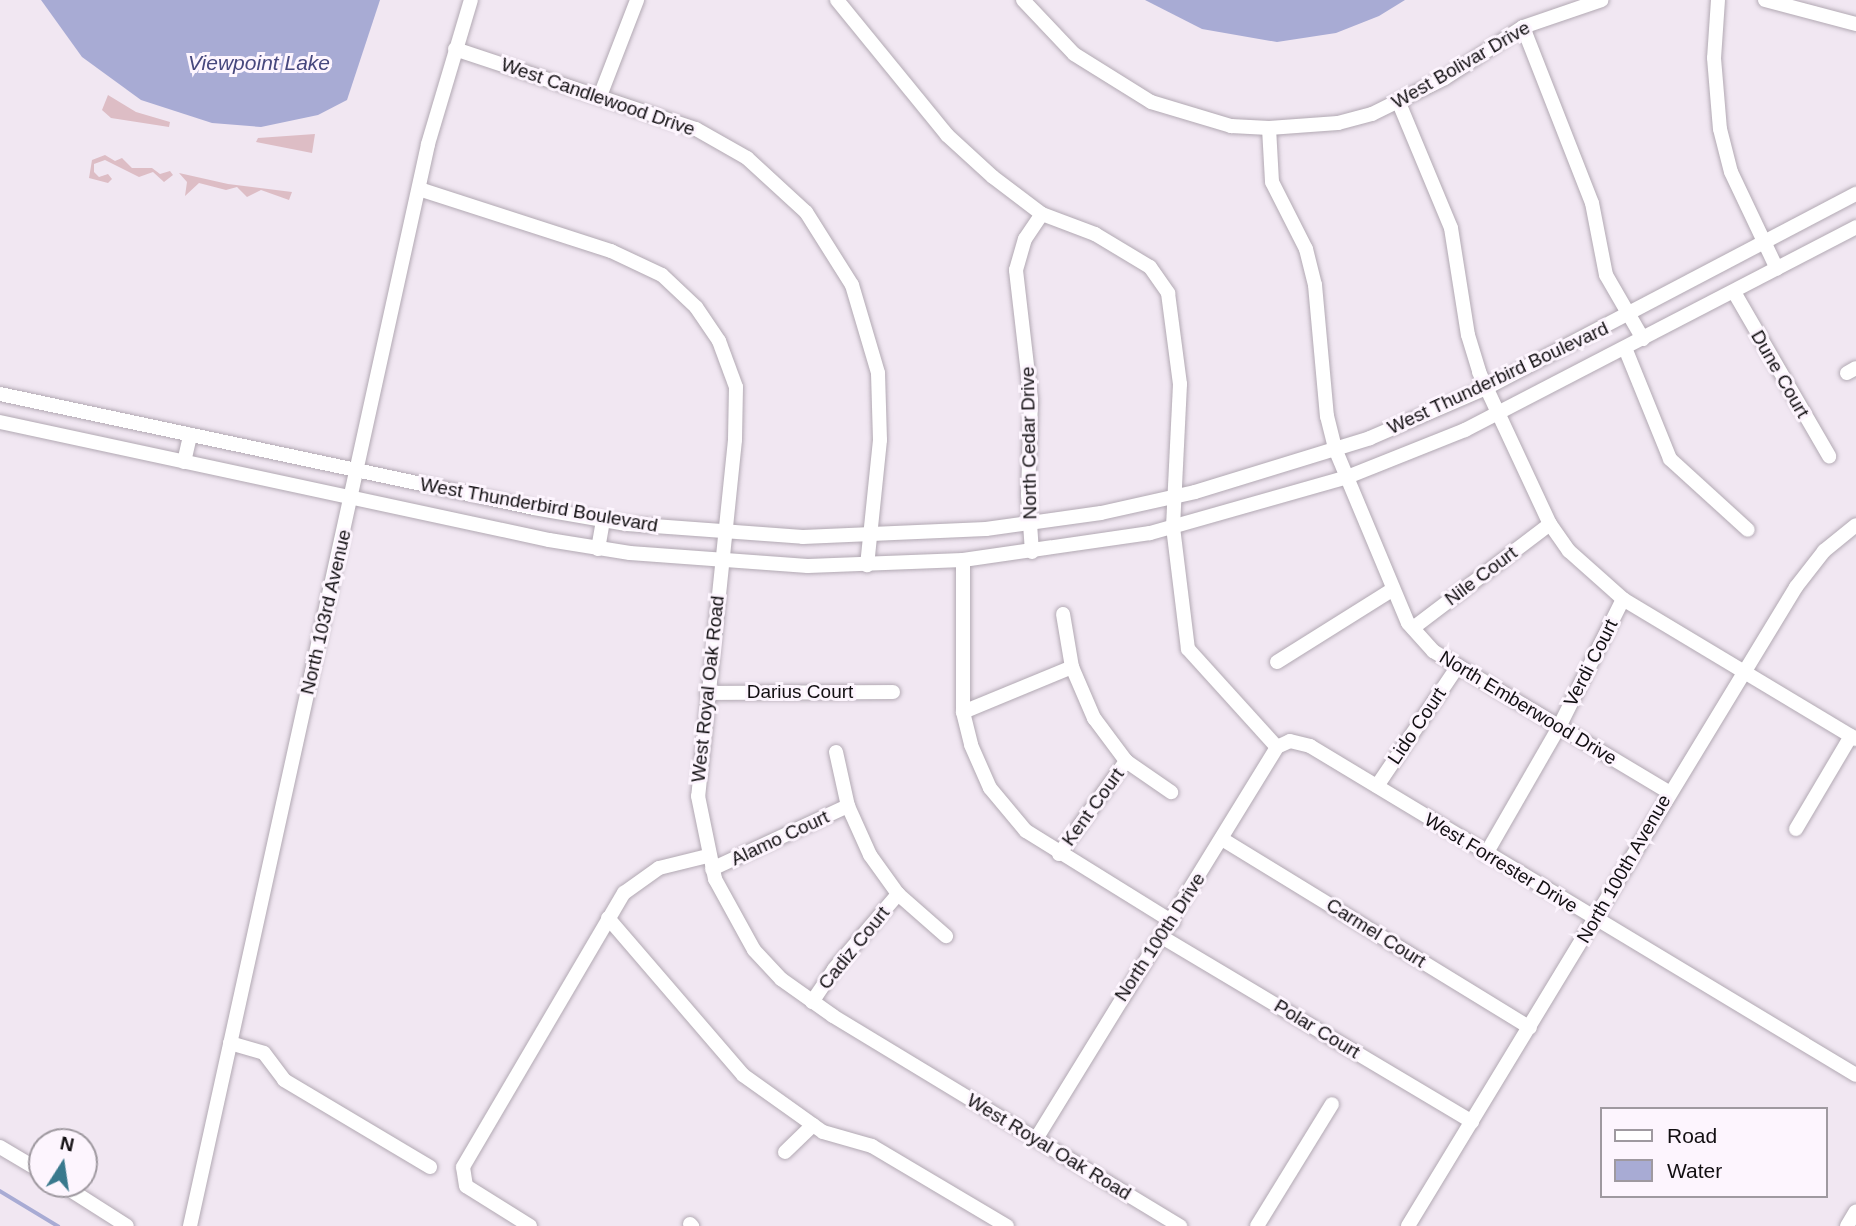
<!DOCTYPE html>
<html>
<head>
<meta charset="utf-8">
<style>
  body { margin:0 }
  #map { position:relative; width:1856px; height:1226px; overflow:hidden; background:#f1e7f2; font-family:Arial,sans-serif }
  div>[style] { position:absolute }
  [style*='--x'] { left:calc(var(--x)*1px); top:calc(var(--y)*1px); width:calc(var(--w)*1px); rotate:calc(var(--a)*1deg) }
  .green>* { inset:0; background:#ddbdc5 }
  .water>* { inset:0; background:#a8abd4 }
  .stream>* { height:3.5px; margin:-1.75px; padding:0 1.75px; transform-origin:1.75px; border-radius:1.75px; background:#a8abd4 }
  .roads { filter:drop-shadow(0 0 2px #b2a9b3) drop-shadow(0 0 2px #b2a9b3) }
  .minor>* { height:14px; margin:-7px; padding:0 7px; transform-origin:7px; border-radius:7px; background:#fff }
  span { translate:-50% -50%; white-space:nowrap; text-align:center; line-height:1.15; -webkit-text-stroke:6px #fdf5fe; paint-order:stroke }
  .street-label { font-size:19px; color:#120f12 }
  .water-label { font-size:21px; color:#47487e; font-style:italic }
  .legend { position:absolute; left:1600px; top:1107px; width:228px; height:91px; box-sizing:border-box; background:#fdf5fe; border:2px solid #9f99a0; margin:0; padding:9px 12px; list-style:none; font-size:21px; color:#120f12 }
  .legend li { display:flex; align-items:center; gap:14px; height:35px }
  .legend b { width:35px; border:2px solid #9f99a0 }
  .north { position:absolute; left:28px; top:1128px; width:70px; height:70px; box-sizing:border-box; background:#fdf5fe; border:2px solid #9f99a0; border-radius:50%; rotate:12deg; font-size:19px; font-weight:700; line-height:28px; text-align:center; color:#120f12 }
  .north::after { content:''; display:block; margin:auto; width:24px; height:32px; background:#39798d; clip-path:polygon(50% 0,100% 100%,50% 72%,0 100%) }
</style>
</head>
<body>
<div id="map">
  <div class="green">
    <i style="clip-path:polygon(108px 95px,136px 112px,170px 122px,169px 127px,111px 118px,102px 110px)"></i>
    <i style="clip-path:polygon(315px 134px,312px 153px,256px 142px,258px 138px)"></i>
    <i style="clip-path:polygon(105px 155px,115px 161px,122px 158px,132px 168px,152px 168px,160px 174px,170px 171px,173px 175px,164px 182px,153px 172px,139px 177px,105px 160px,94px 164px,94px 172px,99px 177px,108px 174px,112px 179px,108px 183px,89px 178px,92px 160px)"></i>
    <i style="clip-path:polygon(179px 173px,228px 184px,292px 192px,289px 200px,261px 190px,247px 197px,237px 187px,226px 190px,199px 183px,185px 196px,187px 182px)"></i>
  </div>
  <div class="water">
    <i style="clip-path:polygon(41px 0,380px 0,347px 100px,318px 115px,261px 127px,212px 123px,141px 100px,82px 57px)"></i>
    <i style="clip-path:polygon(1145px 0,1405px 0,1379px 16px,1336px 33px,1277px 42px,1202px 29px)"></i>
  </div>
  <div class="stream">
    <i style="--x:0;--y:1191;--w:68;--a:31.1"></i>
  </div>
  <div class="roads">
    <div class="minor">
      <i style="--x:837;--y:0;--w:174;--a:50.8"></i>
      <i style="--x:947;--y:135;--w:62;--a:42.4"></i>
      <i style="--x:993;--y:177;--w:61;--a:37.1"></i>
      <i style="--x:1042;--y:214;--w:57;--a:20.7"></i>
      <i style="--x:1095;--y:234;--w:64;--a:31"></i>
      <i style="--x:1150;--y:267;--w:32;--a:55"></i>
      <i style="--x:1168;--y:293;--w:92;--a:82.5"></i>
      <i style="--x:1180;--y:384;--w:143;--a:92.8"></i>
      <i style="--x:1173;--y:527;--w:123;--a:83"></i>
      <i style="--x:1188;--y:649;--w:132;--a:47.8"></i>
      <i style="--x:1023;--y:0;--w:74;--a:46.6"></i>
      <i style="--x:1074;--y:54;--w:91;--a:31.9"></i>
      <i style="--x:1151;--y:102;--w:84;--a:16.7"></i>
      <i style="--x:1231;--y:126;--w:38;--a:3"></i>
      <i style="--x:1269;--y:128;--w:69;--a:-4.1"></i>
      <i style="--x:1338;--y:123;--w:35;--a:-15"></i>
      <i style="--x:1372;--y:114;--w:81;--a:-26.3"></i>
      <i style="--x:1445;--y:78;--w:93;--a:-33.2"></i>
      <i style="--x:1523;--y:27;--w:83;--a:-18.9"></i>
      <i style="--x:1718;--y:0;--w:58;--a:93.9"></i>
      <i style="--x:1714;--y:58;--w:71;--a:85.2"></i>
      <i style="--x:1720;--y:129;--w:44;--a:75.7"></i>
      <i style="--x:1731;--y:172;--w:107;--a:64.6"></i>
      <i style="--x:1765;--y:0;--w:94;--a:14.8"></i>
      <i style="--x:1523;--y:27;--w:189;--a:68.6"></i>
      <i style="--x:1592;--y:203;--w:73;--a:79"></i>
      <i style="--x:1606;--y:275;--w:74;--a:60"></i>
      <i style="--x:455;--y:49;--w:254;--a:18.4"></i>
      <i style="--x:696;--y:129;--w:59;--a:29.6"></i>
      <i style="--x:747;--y:158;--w:80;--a:42.5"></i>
      <i style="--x:806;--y:212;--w:86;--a:57.8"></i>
      <i style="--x:852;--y:285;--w:92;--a:73.5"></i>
      <i style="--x:878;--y:373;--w:67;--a:88.3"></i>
      <i style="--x:880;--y:440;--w:126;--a:95.9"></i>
      <i style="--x:600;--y:96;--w:103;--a:-68.9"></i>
      <i style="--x:1399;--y:103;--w:135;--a:67.4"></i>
      <i style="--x:1451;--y:228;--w:108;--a:81"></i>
      <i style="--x:1468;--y:335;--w:39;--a:73"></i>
      <i style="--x:1479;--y:372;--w:168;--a:65"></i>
      <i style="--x:1550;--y:524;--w:33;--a:55"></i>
      <i style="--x:1569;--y:551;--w:72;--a:41.6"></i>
      <i style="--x:1623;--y:599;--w:272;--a:31"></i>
      <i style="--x:1269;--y:128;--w:54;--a:86.8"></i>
      <i style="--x:1272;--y:182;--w:75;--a:63.1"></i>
      <i style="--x:1306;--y:249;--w:37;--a:76"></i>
      <i style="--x:1315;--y:285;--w:132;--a:84.8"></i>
      <i style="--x:1327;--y:416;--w:36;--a:76"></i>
      <i style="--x:1336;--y:451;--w:186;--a:67.3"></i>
      <i style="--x:1408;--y:623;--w:38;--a:48"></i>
      <i style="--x:1433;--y:651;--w:275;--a:30.9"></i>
      <i style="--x:419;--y:189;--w:202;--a:17.9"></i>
      <i style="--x:611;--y:251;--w:56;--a:25.2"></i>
      <i style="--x:662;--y:275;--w:47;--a:43.3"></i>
      <i style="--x:696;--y:307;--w:41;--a:55.9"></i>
      <i style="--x:719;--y:341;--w:49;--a:69.7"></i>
      <i style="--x:736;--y:387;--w:53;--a:91.1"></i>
      <i style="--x:735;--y:440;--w:358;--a:95.9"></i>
      <i style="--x:698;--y:796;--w:85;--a:78.4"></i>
      <i style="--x:715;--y:879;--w:81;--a:61.2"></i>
      <i style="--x:754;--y:950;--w:40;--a:47"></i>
      <i style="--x:781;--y:979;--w:64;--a:35.4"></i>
      <i style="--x:833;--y:1016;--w:406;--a:31.2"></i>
      <i style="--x:1734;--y:292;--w:190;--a:59.9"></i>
      <i style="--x:1625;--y:348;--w:120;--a:67.9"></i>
      <i style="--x:1670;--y:459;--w:105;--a:42.3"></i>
      <i style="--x:1847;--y:373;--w:10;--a:-29"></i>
      <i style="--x:0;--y:394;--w:546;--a:12.05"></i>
      <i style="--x:534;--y:508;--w:94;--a:9.8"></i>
      <i style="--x:627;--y:524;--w:176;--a:4.2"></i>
      <i style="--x:803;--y:537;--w:183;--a:-2.5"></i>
      <i style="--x:986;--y:529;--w:116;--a:-7.9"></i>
      <i style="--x:1101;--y:513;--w:96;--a:-12.6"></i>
      <i style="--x:1195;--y:492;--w:183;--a:-17.1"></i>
      <i style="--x:1370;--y:438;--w:126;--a:-23.3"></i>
      <i style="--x:1486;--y:388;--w:418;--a:-27.7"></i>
      <i style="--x:0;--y:422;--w:562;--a:12.13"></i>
      <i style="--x:549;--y:540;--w:82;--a:9.1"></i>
      <i style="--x:630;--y:553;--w:178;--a:4.2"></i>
      <i style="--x:808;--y:566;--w:155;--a:-2.2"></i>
      <i style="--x:963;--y:560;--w:189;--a:-8.2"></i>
      <i style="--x:1150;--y:533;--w:203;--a:-15.8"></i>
      <i style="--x:1345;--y:478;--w:129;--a:-21.8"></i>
      <i style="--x:1465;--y:430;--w:441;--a:-27.4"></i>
      <i style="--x:184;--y:462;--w:28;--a:-77"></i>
      <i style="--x:598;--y:549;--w:29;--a:-80"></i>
      <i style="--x:1032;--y:552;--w:57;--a:-94"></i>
      <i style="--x:1028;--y:495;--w:95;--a:-88.2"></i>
      <i style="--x:1031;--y:400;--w:131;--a:-96.6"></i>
      <i style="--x:1016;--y:270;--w:32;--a:-74"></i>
      <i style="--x:1025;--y:239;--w:30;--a:-56"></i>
      <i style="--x:963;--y:560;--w:152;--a:90"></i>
      <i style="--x:963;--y:712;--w:34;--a:76"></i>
      <i style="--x:971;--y:745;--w:47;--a:66.2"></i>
      <i style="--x:990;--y:788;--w:56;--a:50.1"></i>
      <i style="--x:1026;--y:831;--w:173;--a:31.8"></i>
      <i style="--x:1063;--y:614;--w:54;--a:80.4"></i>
      <i style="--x:1072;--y:667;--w:56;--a:66.7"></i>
      <i style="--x:1094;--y:718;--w:54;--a:53.3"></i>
      <i style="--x:1126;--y:761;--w:55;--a:34.6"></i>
      <i style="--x:1413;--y:628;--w:172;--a:-37.2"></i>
      <i style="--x:1277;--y:662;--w:136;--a:-32.1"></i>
      <i style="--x:707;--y:693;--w:186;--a:-0.3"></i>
      <i style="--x:963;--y:712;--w:118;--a:-22.4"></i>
      <i style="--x:836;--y:752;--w:55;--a:77.5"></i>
      <i style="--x:848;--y:806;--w:54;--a:65.8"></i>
      <i style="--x:870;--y:855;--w:48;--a:54.3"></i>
      <i style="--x:898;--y:894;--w:64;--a:41.2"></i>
      <i style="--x:1377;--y:786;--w:145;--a:-56"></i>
      <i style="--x:1796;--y:829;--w:108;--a:-59.4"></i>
      <i style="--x:1222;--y:839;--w:361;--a:31.5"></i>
      <i style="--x:1059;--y:854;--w:115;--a:-54.2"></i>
      <i style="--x:1486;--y:854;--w:146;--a:-60.1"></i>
      <i style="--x:1559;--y:727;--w:143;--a:-63.4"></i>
      <i style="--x:712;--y:869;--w:150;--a:-24.9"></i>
      <i style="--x:608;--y:918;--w:207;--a:49.3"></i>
      <i style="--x:743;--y:1075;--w:98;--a:35.5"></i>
      <i style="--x:823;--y:1132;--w:51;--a:15.9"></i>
      <i style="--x:872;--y:1146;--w:157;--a:30.7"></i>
      <i style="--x:1162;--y:937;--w:361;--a:30.8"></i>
      <i style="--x:812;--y:1002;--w:40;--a:-56"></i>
      <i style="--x:834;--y:969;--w:99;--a:-49.5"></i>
      <i style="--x:230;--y:1043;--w:35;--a:16"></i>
      <i style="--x:264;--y:1053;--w:34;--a:53"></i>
      <i style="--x:284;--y:1080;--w:170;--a:30.8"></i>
      <i style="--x:1036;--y:1139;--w:460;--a:-58.4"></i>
      <i style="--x:1277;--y:747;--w:14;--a:-25"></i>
      <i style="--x:1290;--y:741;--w:21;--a:14"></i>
      <i style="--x:1310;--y:746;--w:637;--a:31.07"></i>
      <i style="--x:0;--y:1147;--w:49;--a:30.8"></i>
      <i style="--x:785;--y:1152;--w:39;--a:-44"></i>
      <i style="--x:61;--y:1184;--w:78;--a:32.5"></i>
      <i style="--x:690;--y:1224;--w:3;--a:45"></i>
      <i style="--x:190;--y:1226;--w:1108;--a:-77.59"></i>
      <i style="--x:428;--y:144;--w:150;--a:-73.4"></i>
      <i style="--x:530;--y:1226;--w:75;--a:-148"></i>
      <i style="--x:466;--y:1186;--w:19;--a:-99"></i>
      <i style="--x:463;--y:1167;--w:318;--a:-59.6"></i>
      <i style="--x:624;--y:893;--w:43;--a:-35.5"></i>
      <i style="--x:659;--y:868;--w:50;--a:-13.8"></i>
      <i style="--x:1257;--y:1226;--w:143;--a:-58.4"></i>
      <i style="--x:1408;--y:1226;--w:748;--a:-58.73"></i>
      <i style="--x:1796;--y:587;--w:46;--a:-52.1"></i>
      <i style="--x:1824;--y:551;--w:41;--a:-39.1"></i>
      <i style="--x:1847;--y:1226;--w:17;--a:-59"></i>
    </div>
  </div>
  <div class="street-label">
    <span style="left:1461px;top:65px;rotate:-30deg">West Bolivar Drive</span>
    <span style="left:598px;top:97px;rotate:19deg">West Candlewood Drive</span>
    <span style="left:1780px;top:374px;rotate:60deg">Dune Court</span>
    <span style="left:1498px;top:378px;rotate:-25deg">West Thunderbird Boulevard</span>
    <span style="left:1029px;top:443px;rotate:-91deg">North Cedar Drive</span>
    <span style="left:539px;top:505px;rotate:10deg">West Thunderbird Boulevard</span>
    <span style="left:1481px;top:576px;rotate:-37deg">Nile Court</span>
    <span style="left:326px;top:612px;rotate:-77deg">North 103rd Avenue</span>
    <span style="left:1591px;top:663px;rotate:-63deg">Verdi Court</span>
    <span style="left:708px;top:689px;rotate:-84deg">West Royal Oak Road</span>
    <span style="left:800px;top:692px">Darius Court</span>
    <span style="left:1528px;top:708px;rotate:31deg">North Emberwood Drive</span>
    <span style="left:1417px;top:726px;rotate:-56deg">Lido Court</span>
    <span style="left:1093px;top:807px;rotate:-54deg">Kent Court</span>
    <span style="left:780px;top:838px;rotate:-25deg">Alamo Court</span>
    <span style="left:1501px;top:863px;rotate:31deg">West Forrester Drive</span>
    <span style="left:1624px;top:869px;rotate:-60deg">North 100th Avenue</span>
    <span style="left:1376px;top:933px;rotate:32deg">Carmel Court</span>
    <span style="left:1160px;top:937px;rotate:-57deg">North 100th Drive</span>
    <span style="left:854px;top:948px;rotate:-51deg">Cadiz Court</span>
    <span style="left:1317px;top:1029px;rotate:31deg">Polar Court</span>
    <span style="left:1049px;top:1147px;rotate:31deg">West Royal Oak Road</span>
  </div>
  <div class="water-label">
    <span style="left:259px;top:63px">Viewpoint Lake</span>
  </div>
  <ul class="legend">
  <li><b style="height:9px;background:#fff"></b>Road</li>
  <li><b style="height:19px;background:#a8abd4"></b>Water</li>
  </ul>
  <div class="north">N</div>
</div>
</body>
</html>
